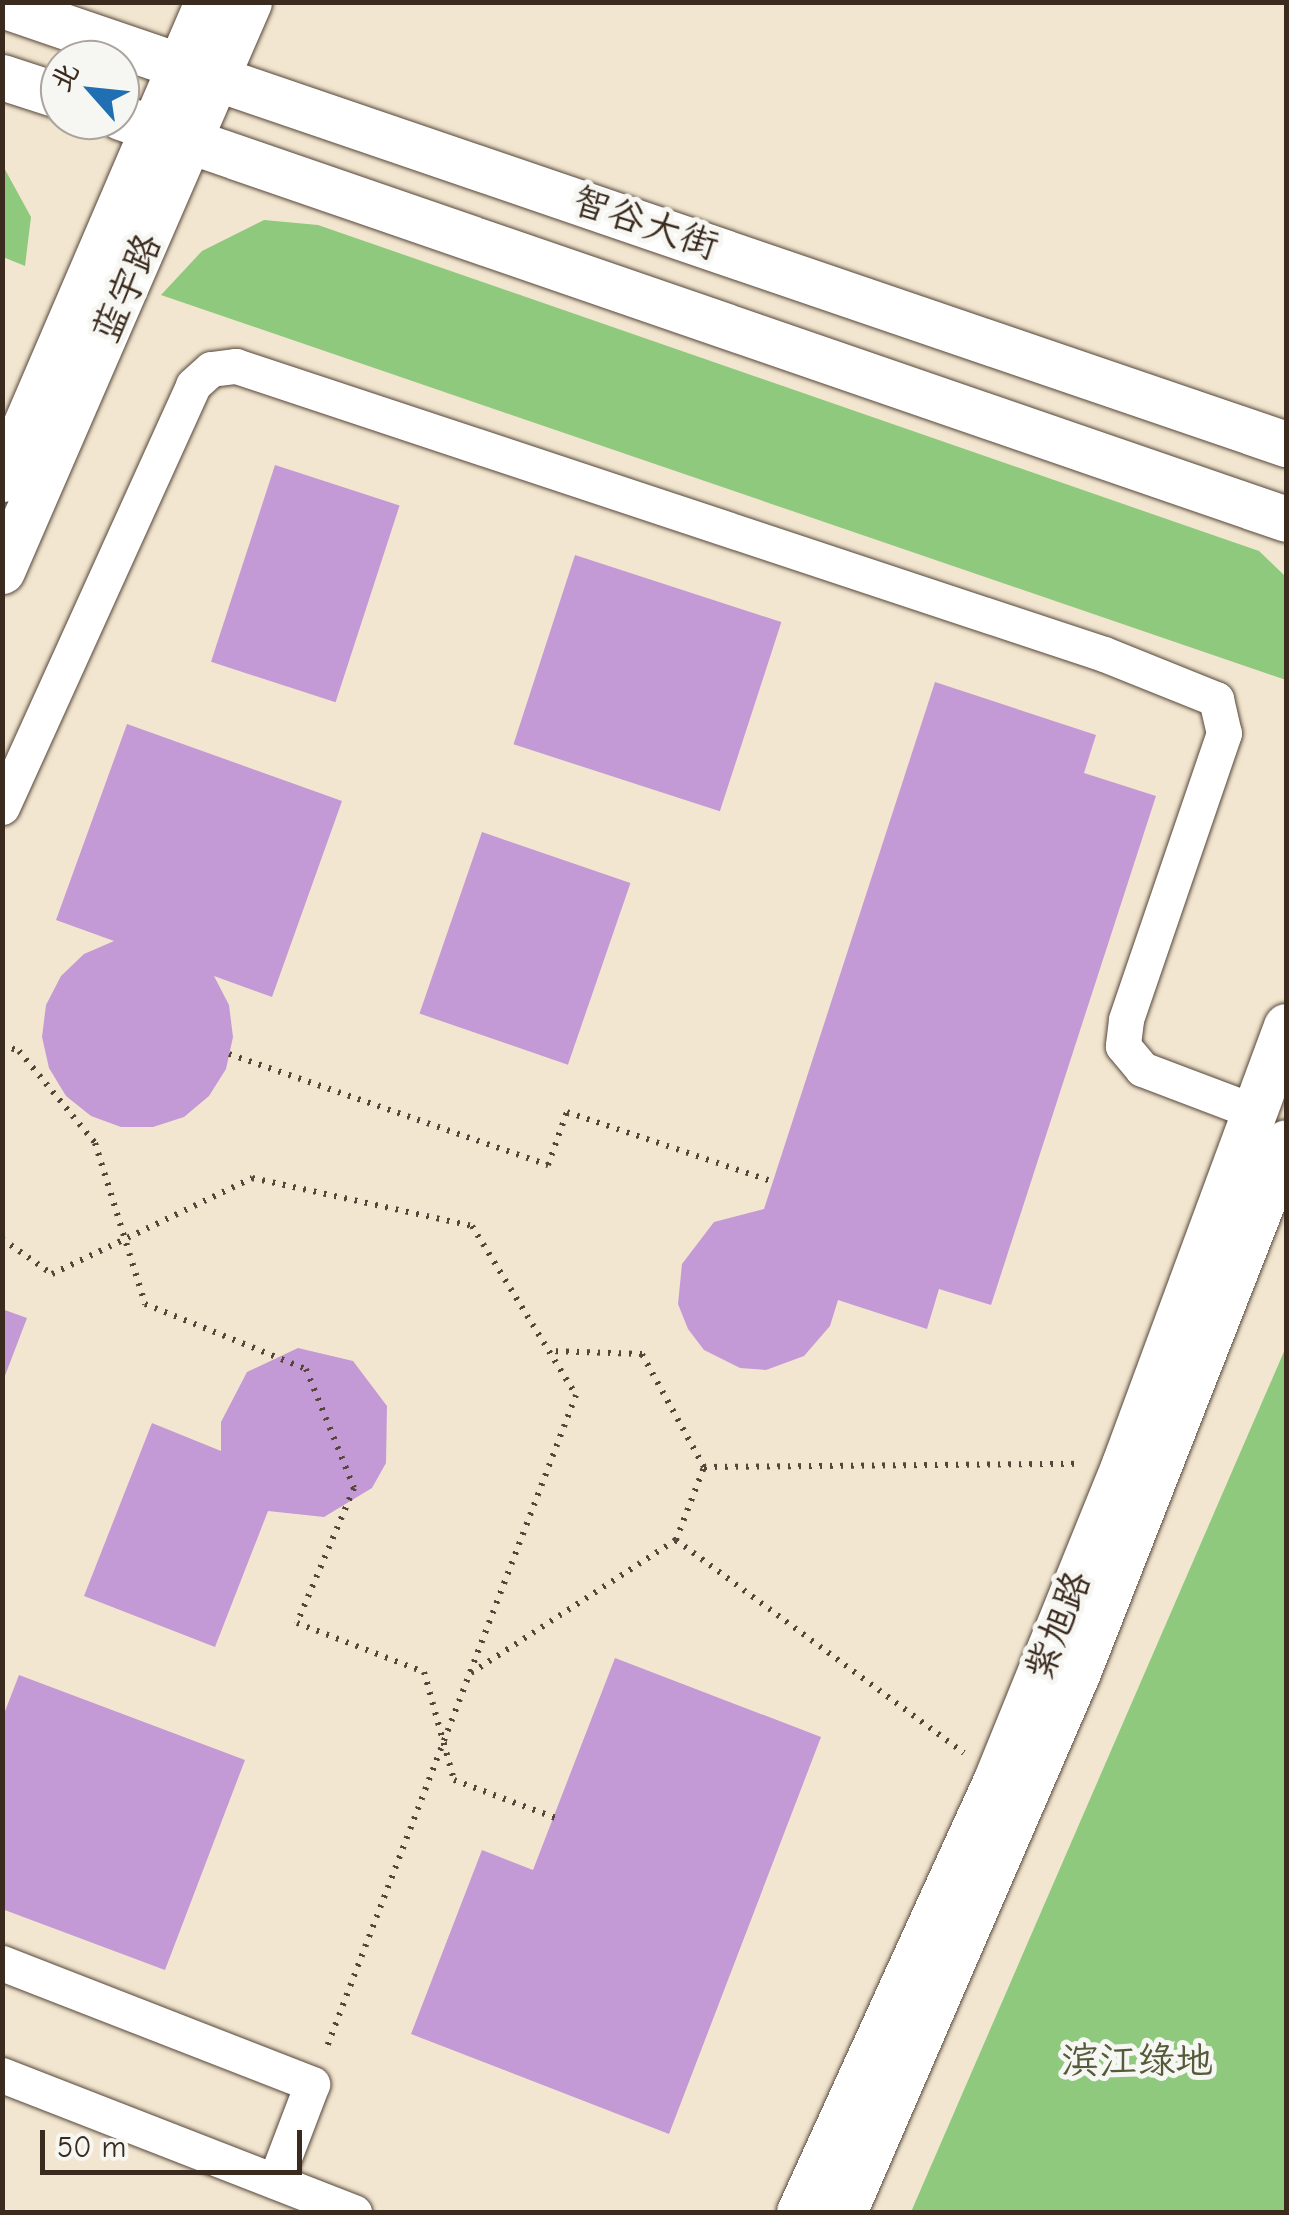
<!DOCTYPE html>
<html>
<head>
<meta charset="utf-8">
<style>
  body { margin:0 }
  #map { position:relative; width:1289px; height:2215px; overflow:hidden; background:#f2e6d0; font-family:"Comic Neue","LXGW WenKai TC",sans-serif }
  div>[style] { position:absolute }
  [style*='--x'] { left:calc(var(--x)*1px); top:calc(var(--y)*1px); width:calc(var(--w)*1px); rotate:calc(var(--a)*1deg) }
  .green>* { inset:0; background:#8ec97d }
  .building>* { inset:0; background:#c39ad6; transform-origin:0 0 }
  .path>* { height:6px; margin-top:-3px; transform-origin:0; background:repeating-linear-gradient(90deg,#564639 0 2.5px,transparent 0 10.5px) }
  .roads { filter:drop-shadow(0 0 2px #564639) drop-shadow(0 0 2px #564639) }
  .minor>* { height:35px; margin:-17.5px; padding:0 17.5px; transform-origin:17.5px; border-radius:17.5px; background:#fff }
  .major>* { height:45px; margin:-22.5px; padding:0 22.5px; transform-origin:22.5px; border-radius:22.5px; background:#fff }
  .path-bridge>* { height:6px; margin-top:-3px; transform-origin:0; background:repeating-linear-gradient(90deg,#564639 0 2.5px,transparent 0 10.5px) }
  span { translate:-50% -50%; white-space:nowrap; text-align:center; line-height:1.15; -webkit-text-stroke:10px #f6f6f2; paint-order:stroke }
  .street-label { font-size:38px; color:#3b2a1e }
  .park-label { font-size:38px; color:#545a3a }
  .frame { position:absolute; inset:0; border:5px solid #3b2a1e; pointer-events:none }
  .north { position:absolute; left:40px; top:40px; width:100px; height:100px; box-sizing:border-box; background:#f6f6f2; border:2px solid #aba49d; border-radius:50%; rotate:297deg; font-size:28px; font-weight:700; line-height:40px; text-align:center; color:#3b2a1e }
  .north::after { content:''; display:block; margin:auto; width:35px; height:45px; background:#1f6fb2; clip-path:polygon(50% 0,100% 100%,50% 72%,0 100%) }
  .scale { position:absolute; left:40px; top:2130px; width:262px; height:45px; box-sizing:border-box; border:5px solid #3b2a1e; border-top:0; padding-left:12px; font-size:30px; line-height:35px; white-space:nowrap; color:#3b2a1e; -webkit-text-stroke:8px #f6f6f2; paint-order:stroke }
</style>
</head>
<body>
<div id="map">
  <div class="green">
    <i style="clip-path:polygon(2px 164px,31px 217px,25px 266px,3px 257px)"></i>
    <i style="clip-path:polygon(264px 220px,318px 225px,1259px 551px,1286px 577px,1286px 680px,161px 295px,202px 251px)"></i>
    <i style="clip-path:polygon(1286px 1347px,1286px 2212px,911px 2212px)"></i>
  </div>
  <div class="building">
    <i style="left:275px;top:465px;width:131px;height:207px;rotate:18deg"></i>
    <i style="left:575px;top:555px;width:217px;height:199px;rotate:18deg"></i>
    <i style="clip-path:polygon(935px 682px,1096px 735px,1084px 773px,1156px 796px,991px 1305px,939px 1289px,927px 1329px,838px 1300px,830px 1326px,804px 1356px,766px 1370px,740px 1368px,704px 1350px,688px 1329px,678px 1304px,682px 1264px,714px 1222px,764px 1209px)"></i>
    <i style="clip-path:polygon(127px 724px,342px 801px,272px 997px,214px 976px,229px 1005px,233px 1037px,226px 1069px,209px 1096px,184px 1117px,153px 1127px,121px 1127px,91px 1116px,66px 1096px,49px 1068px,42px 1037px,46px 1005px,61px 976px,84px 954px,114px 941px,56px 920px)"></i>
    <i style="left:482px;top:832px;width:157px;height:192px;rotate:19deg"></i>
    <i style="clip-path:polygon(2px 1309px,27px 1318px,3px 1381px,2px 1381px)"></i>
    <i style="clip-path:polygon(298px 1348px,353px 1361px,387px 1406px,386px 1463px,372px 1488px,324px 1517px,268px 1511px,215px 1647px,84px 1596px,152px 1423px,221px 1451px,221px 1422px,247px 1372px)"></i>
    <i style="clip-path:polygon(615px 1658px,821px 1737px,669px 2134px,411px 2034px,482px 1850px,533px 1870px)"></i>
    <i style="clip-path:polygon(19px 1675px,245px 1760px,165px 1970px,2px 1909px,2px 1719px)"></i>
  </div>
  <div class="path">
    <i style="--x:229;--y:1054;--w:338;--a:19.2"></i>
    <i style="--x:548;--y:1165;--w:56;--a:-70.3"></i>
    <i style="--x:567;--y:1112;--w:219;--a:18.7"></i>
    <i style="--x:2;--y:1239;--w:61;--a:35"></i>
    <i style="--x:52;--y:1274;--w:222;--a:-25.6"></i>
    <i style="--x:252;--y:1178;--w:225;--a:12.3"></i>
    <i style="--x:472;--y:1226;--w:198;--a:58.4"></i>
    <i style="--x:576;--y:1395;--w:703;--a:110.91"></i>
    <i style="--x:704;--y:1467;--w:378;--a:-0.5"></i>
    <i style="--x:676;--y:1540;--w:358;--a:36.5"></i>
    <i style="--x:471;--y:1673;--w:244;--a:-33"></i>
    <i style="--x:676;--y:1540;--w:78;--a:-69"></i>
    <i style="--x:704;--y:1467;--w:129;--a:-118.8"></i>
    <i style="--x:642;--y:1354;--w:92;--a:-178.1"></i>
  </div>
  <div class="roads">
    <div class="minor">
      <i style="--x:2;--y:807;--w:463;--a:-65.6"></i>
      <i style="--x:193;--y:385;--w:24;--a:-42"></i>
      <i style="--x:211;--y:369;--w:25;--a:-7"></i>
      <i style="--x:236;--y:366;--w:915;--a:18.36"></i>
      <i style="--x:1104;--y:654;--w:121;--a:21.9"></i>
      <i style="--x:1216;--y:699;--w:35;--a:77"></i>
      <i style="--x:1224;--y:733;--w:303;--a:108.9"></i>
      <i style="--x:1126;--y:1020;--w:26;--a:97"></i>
      <i style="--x:1123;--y:1046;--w:30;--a:50"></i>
      <i style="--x:1142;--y:1069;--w:121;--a:20.8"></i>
      <i style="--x:2;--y:1963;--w:333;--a:21.3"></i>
      <i style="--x:312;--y:2084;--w:104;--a:110.9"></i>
      <i style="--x:2;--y:2075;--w:378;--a:21.3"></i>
    </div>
    <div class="major">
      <i style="--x:2;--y:5;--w:1357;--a:18.88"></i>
      <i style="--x:2;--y:77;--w:61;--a:18.1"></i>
      <i style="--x:120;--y:117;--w:1233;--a:19.02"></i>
      <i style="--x:2;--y:479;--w:519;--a:-66.74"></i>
      <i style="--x:2;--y:571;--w:620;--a:-66.53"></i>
      <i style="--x:799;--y:2212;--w:478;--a:-65.5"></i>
      <i style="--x:997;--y:1777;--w:338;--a:-67.9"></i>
      <i style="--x:1124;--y:1464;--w:467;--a:-69.7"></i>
      <i style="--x:844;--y:2212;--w:589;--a:-66.57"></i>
      <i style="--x:1078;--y:1672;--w:569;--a:-68.57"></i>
    </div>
  </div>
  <div class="path-bridge">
    <i style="--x:2;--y:1045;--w:18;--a:19"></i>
    <i style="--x:19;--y:1051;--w:119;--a:50.4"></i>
    <i style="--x:95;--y:1143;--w:169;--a:72.7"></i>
    <i style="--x:145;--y:1304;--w:174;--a:22"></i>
    <i style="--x:306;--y:1369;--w:128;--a:68"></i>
    <i style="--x:354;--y:1488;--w:147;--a:112.9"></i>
    <i style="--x:297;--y:1623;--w:136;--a:21.1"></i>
    <i style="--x:424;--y:1672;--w:112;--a:74.5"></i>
    <i style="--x:454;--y:1780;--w:114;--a:20.5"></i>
  </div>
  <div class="street-label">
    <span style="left:645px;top:224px;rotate:19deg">智谷大街</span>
    <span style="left:128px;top:288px;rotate:-66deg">蓝宇路</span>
    <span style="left:1059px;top:1626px;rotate:-68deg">紫旭路</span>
  </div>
  <div class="park-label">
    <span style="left:1137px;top:2062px">滨江绿地</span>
  </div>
  <div class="frame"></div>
  <div class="north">北</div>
  <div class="scale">50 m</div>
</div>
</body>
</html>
